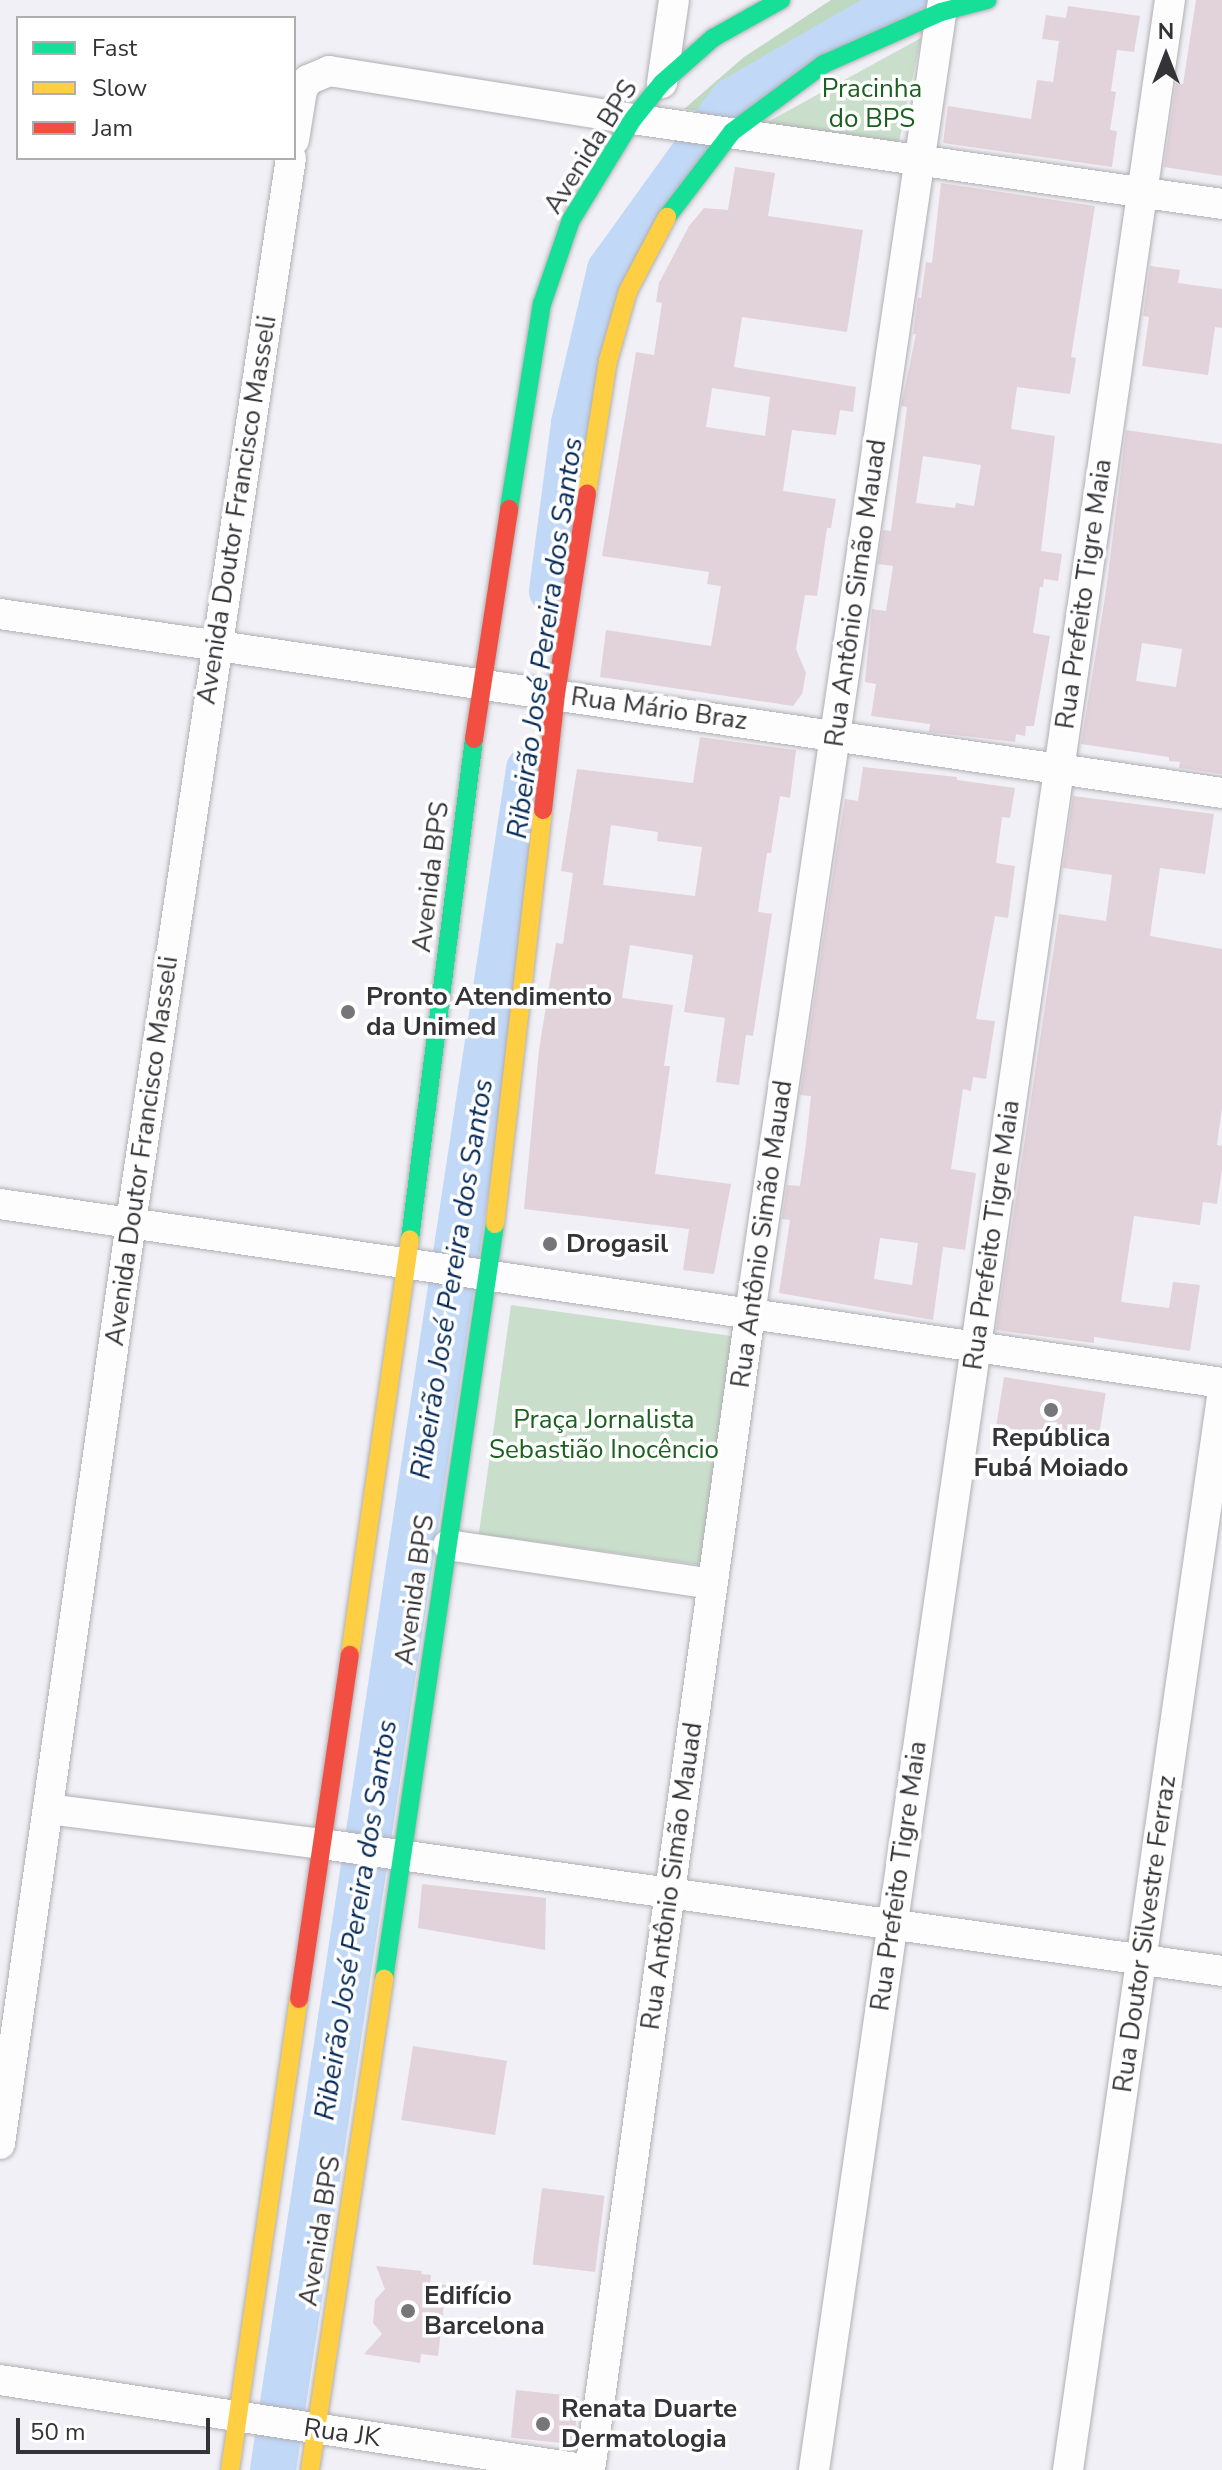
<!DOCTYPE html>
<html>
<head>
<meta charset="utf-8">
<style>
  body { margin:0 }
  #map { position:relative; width:1222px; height:2470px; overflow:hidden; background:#f1f0f6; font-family:"Nunito Sans",sans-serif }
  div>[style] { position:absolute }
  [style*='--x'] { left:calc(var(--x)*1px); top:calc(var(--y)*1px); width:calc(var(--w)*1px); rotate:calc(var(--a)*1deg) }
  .green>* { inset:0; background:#c9dfcb; transform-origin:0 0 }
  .forest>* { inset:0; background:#bfd9c1 }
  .river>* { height:46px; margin:-23px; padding:0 23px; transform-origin:23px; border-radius:23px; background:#c1d8f7 }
  .building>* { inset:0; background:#e2d3da; transform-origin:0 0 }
  .roads { filter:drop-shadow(0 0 2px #b0afb3) drop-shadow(0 0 2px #b0afb3) }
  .street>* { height:30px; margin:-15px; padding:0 15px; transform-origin:15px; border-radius:15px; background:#fdfdfe }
  .fast>* { height:18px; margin:-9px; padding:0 9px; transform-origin:9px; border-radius:9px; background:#16e098 }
  .slow>* { height:18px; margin:-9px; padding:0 9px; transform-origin:9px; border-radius:9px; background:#ffcf43 }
  .jam>* { height:18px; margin:-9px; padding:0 9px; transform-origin:9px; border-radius:9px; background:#f24e42 }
  .dots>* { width:22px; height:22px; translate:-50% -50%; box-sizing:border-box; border:4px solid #fff; border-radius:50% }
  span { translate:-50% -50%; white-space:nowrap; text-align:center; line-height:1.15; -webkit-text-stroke:7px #fff; paint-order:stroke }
  .park-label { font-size:26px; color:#1c6020 }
  .street-label { font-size:26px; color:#343337 }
  .poi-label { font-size:26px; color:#343337; font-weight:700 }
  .left { translate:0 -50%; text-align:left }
  .water-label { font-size:28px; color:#042958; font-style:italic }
  .legend { position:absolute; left:16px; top:16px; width:280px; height:144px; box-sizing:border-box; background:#fff; border:2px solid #aeadaf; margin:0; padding:10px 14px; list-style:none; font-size:24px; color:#343337 }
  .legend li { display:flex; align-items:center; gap:16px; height:40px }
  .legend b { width:40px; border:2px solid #aeadaf }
  .north { position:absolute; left:1126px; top:16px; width:80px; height:80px; -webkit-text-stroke:6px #fff; paint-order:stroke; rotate:0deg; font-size:22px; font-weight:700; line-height:32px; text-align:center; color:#343337 }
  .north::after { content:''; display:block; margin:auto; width:28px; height:36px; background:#343337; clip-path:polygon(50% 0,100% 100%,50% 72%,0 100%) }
  .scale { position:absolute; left:16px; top:2418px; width:194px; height:36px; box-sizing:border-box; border:4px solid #343337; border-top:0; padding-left:10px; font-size:24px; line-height:28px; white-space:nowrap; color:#343337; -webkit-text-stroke:6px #fff; paint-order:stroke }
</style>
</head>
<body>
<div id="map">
  <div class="green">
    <i style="clip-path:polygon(921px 38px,899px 142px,760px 126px)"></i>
    <i style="left:511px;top:1305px;width:226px;height:231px;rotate:8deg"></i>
  </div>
  <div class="forest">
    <i style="clip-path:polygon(831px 0,926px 0,728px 115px,684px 109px,744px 57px)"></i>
  </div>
  <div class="river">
    <i style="--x:552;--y:591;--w:169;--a:-82.5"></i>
    <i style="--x:574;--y:423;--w:157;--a:-76.8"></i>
    <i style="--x:610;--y:270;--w:208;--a:-54.2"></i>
    <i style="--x:732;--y:101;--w:186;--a:-30"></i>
    <i style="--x:893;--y:8;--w:27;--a:-17"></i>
    <i style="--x:273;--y:2470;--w:1720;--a:-81.44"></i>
  </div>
  <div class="building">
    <i style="clip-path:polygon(1196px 0,1222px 0,1222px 176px,1164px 167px,1176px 83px,1183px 84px)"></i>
    <i style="clip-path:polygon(1068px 6px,1140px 16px,1134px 52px,1117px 50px,1111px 91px,1116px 92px,1110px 130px,1117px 131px,1112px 167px,943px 143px,948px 106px,1031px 119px,1037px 80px,1053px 82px,1059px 41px,1042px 39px,1046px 15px,1066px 18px)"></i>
    <i style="clip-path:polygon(evenodd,735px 167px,775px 173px,768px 216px,863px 230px,847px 332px,742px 317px,734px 367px,856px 387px,853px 412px,840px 410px,836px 435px,792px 430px,783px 491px,836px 499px,831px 528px,827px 528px,817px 596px,805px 595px,796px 649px,806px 673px,802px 694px,793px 706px,600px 677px,606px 630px,711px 646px,721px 586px,707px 584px,709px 572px,602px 556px,636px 352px,654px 355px,662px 303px,656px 302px,659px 283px,689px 226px,704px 208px,728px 210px,735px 167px,712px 388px,770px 397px,765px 436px,706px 427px,712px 388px)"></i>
    <i style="clip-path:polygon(evenodd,941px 183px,1095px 206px,1071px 357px,1076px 358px,1070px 394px,1017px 387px,1011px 429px,1055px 436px,1041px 551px,1062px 554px,1058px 581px,1044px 579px,1043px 587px,1040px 587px,1033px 633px,1050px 636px,1034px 726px,1026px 726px,1025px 736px,1016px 734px,1015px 742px,929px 732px,930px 724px,871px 716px,876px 684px,865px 682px,872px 609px,886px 611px,893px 566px,878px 564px,883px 530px,891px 531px,907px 407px,901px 406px,916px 334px,913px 334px,918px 298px,921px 298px,926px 262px,932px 263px,941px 183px,923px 456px,981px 465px,974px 506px,956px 503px,955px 508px,916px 503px,923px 456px)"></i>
    <i style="clip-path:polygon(1150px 266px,1180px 270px,1178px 283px,1222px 289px,1222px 328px,1215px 327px,1208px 375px,1142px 366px,1149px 317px,1143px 316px)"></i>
    <i style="clip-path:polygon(evenodd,1126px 430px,1222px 444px,1222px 774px,1179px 768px,1180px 762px,1169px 761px,1169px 757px,1081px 744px,1106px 591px,1126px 430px,1142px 643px,1182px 649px,1176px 687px,1136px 681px,1142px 643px)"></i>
    <i style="clip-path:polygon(evenodd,700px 737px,796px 750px,790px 798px,780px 796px,771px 853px,767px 853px,758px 912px,772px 914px,753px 1036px,746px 1035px,739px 1085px,716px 1082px,725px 1018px,684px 1012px,693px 955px,630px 945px,622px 998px,673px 1005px,664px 1066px,670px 1066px,655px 1174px,731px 1184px,714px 1274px,683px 1270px,689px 1229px,524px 1209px,539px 1050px,556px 943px,563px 944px,573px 873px,561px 871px,577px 769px,693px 783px,700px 737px,611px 825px,658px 832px,657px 841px,702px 847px,695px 896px,603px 885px,611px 825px)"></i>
    <i style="clip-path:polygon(evenodd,863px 767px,957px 777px,957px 780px,1015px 788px,1010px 818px,1002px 817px,996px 863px,1015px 866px,1008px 918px,995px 916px,976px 1019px,995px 1021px,986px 1079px,973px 1077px,971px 1091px,963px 1089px,951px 1169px,976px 1173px,965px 1250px,943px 1247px,933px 1320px,779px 1293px,790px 1220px,782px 1219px,787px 1185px,800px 1186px,806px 1143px,811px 1096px,800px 1095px,836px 853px,845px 799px,858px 801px,863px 767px,880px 1238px,918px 1243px,912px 1285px,874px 1279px,880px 1238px)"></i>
    <i style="clip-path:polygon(1073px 796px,1214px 814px,1205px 874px,1160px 868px,1150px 936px,1222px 949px,1222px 1108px,1217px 1145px,1222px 1146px,1222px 1169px,1217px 1204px,1203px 1202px,1200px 1225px,1134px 1216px,1121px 1302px,1169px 1308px,1173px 1282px,1200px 1285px,1190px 1351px,1094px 1337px,1094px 1343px,996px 1330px,1059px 914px,1106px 921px,1112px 875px,1063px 868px)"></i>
    <i style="left:1004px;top:1377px;width:103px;height:50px;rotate:9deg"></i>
    <i style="clip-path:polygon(422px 1884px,546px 1898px,545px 1950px,418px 1928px)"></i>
    <i style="left:413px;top:2046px;width:95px;height:75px;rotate:9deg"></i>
    <i style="left:542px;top:2188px;width:63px;height:77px;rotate:7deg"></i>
    <i style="clip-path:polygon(376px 2266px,422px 2271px,421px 2274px,431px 2275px,430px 2283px,446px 2285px,438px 2356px,421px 2354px,420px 2363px,364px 2354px,382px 2334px,373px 2323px,375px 2300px,385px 2289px)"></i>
    <i style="left:516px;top:2390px;width:63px;height:48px;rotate:6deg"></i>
  </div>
  <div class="roads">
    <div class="street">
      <i style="--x:662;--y:83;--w:84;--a:-81.8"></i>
      <i style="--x:294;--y:140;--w:51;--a:-80.9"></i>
      <i style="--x:302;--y:90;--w:12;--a:-59"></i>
      <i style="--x:308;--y:80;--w:23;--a:-23"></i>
      <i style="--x:329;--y:71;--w:308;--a:9"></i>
      <i style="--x:633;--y:119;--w:595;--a:8.21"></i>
      <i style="--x:0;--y:614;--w:1235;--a:8.33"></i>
      <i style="--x:0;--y:1204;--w:1235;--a:8.33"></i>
      <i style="--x:448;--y:1545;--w:267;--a:8.4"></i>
      <i style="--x:48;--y:1809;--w:276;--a:7.3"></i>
      <i style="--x:322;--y:1844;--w:909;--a:8.03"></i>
      <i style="--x:0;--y:2144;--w:931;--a:-81.91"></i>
      <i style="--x:131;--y:1222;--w:1076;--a:-81.45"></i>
      <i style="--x:0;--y:2380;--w:596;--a:8.69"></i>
      <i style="--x:590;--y:2470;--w:1167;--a:-82.12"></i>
      <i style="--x:750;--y:1314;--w:1328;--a:-81.64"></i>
      <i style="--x:814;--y:2470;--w:2496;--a:-81.8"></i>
      <i style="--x:1068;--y:2470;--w:1084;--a:-81.83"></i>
    </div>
    <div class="fast">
      <i style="--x:667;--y:217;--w:107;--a:-52.6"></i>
      <i style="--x:732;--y:132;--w:114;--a:-36.5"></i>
      <i style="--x:824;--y:64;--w:128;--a:-24"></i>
      <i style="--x:941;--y:12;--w:48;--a:-14.6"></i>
      <i style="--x:509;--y:509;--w:208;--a:-80.9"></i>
      <i style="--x:542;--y:304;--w:89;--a:-71"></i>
      <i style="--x:571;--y:220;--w:119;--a:-58.5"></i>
      <i style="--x:633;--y:119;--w:46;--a:-51.1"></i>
      <i style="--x:662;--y:83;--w:68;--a:-41.4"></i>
      <i style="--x:713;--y:38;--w:78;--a:-29.2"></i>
      <i style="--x:410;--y:1239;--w:504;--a:-82.71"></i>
      <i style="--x:384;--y:1979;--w:763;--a:-81.64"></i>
    </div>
    <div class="slow">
      <i style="--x:587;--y:493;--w:134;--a:-81"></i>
      <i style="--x:608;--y:361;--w:73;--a:-74.1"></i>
      <i style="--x:628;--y:291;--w:84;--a:-62.2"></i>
      <i style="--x:495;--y:1224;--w:417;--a:-83.4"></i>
      <i style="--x:350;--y:1655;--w:420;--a:-81.8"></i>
      <i style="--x:230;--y:2470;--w:476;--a:-81.7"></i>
      <i style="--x:310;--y:2470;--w:497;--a:-81.4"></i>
    </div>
    <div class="jam">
      <i style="--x:474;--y:739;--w:233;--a:-81.3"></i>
      <i style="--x:543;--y:810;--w:117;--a:-83.6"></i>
      <i style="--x:556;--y:694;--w:203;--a:-81.2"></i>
      <i style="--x:299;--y:1999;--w:348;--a:-81.6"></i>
    </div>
  </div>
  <div class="dots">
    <i style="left:348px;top:1012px;background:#76757a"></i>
    <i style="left:550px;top:1244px;background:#76757a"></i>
    <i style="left:1051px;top:1410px;background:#76757a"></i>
    <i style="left:408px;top:2311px;background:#76757a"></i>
    <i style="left:543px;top:2424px;background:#76757a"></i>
  </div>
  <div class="park-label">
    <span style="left:872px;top:104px">Pracinha<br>do BPS</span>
    <span style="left:604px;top:1435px">Praça Jornalista<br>Sebastião Inocêncio</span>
  </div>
  <div class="street-label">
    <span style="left:591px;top:147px;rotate:-58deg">Avenida BPS</span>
    <span style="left:237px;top:510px;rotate:-81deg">Avenida Doutor Francisco Masseli</span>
    <span style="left:856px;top:593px;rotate:-82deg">Rua Antônio Simão Mauad</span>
    <span style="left:1084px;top:594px;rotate:-82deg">Rua Prefeito Tigre Maia</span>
    <span style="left:659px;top:709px;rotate:8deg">Rua Mário Braz</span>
    <span style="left:431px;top:877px;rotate:-83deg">Avenida BPS</span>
    <span style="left:142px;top:1151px;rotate:-82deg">Avenida Doutor Francisco Masseli</span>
    <span style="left:762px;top:1234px;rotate:-82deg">Rua Antônio Simão Mauad</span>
    <span style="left:992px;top:1235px;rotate:-82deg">Rua Prefeito Tigre Maia</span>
    <span style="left:415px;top:1590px;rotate:-82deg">Avenida BPS</span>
    <span style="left:672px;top:1876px;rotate:-82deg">Rua Antônio Simão Mauad</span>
    <span style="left:899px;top:1876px;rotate:-82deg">Rua Prefeito Tigre Maia</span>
    <span style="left:1145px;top:1934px;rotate:-82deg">Rua Doutor Silvestre Ferraz</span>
    <span style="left:320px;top:2231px;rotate:-81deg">Avenida BPS</span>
    <span style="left:342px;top:2433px;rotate:8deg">Rua JK</span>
  </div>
  <div class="poi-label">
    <span class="left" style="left:366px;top:1012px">Pronto Atendimento<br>da Unimed</span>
    <span class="left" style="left:566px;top:1244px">Drogasil</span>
    <span style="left:1051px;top:1453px">República<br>Fubá Moiado</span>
    <span class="left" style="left:424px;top:2311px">Edifício<br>Barcelona</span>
    <span class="left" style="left:561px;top:2424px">Renata Duarte<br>Dermatologia</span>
  </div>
  <div class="water-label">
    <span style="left:545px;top:638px;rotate:-82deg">Ribeirão José Pereira dos Santos</span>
    <span style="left:452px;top:1279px;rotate:-81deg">Ribeirão José Pereira dos Santos</span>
    <span style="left:356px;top:1920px;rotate:-81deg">Ribeirão José Pereira dos Santos</span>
  </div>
  <ul class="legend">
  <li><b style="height:10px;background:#16e098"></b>Fast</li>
  <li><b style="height:10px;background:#ffcf43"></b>Slow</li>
  <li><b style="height:10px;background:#f24e42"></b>Jam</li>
  </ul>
  <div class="north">N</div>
  <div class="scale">50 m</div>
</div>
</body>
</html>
